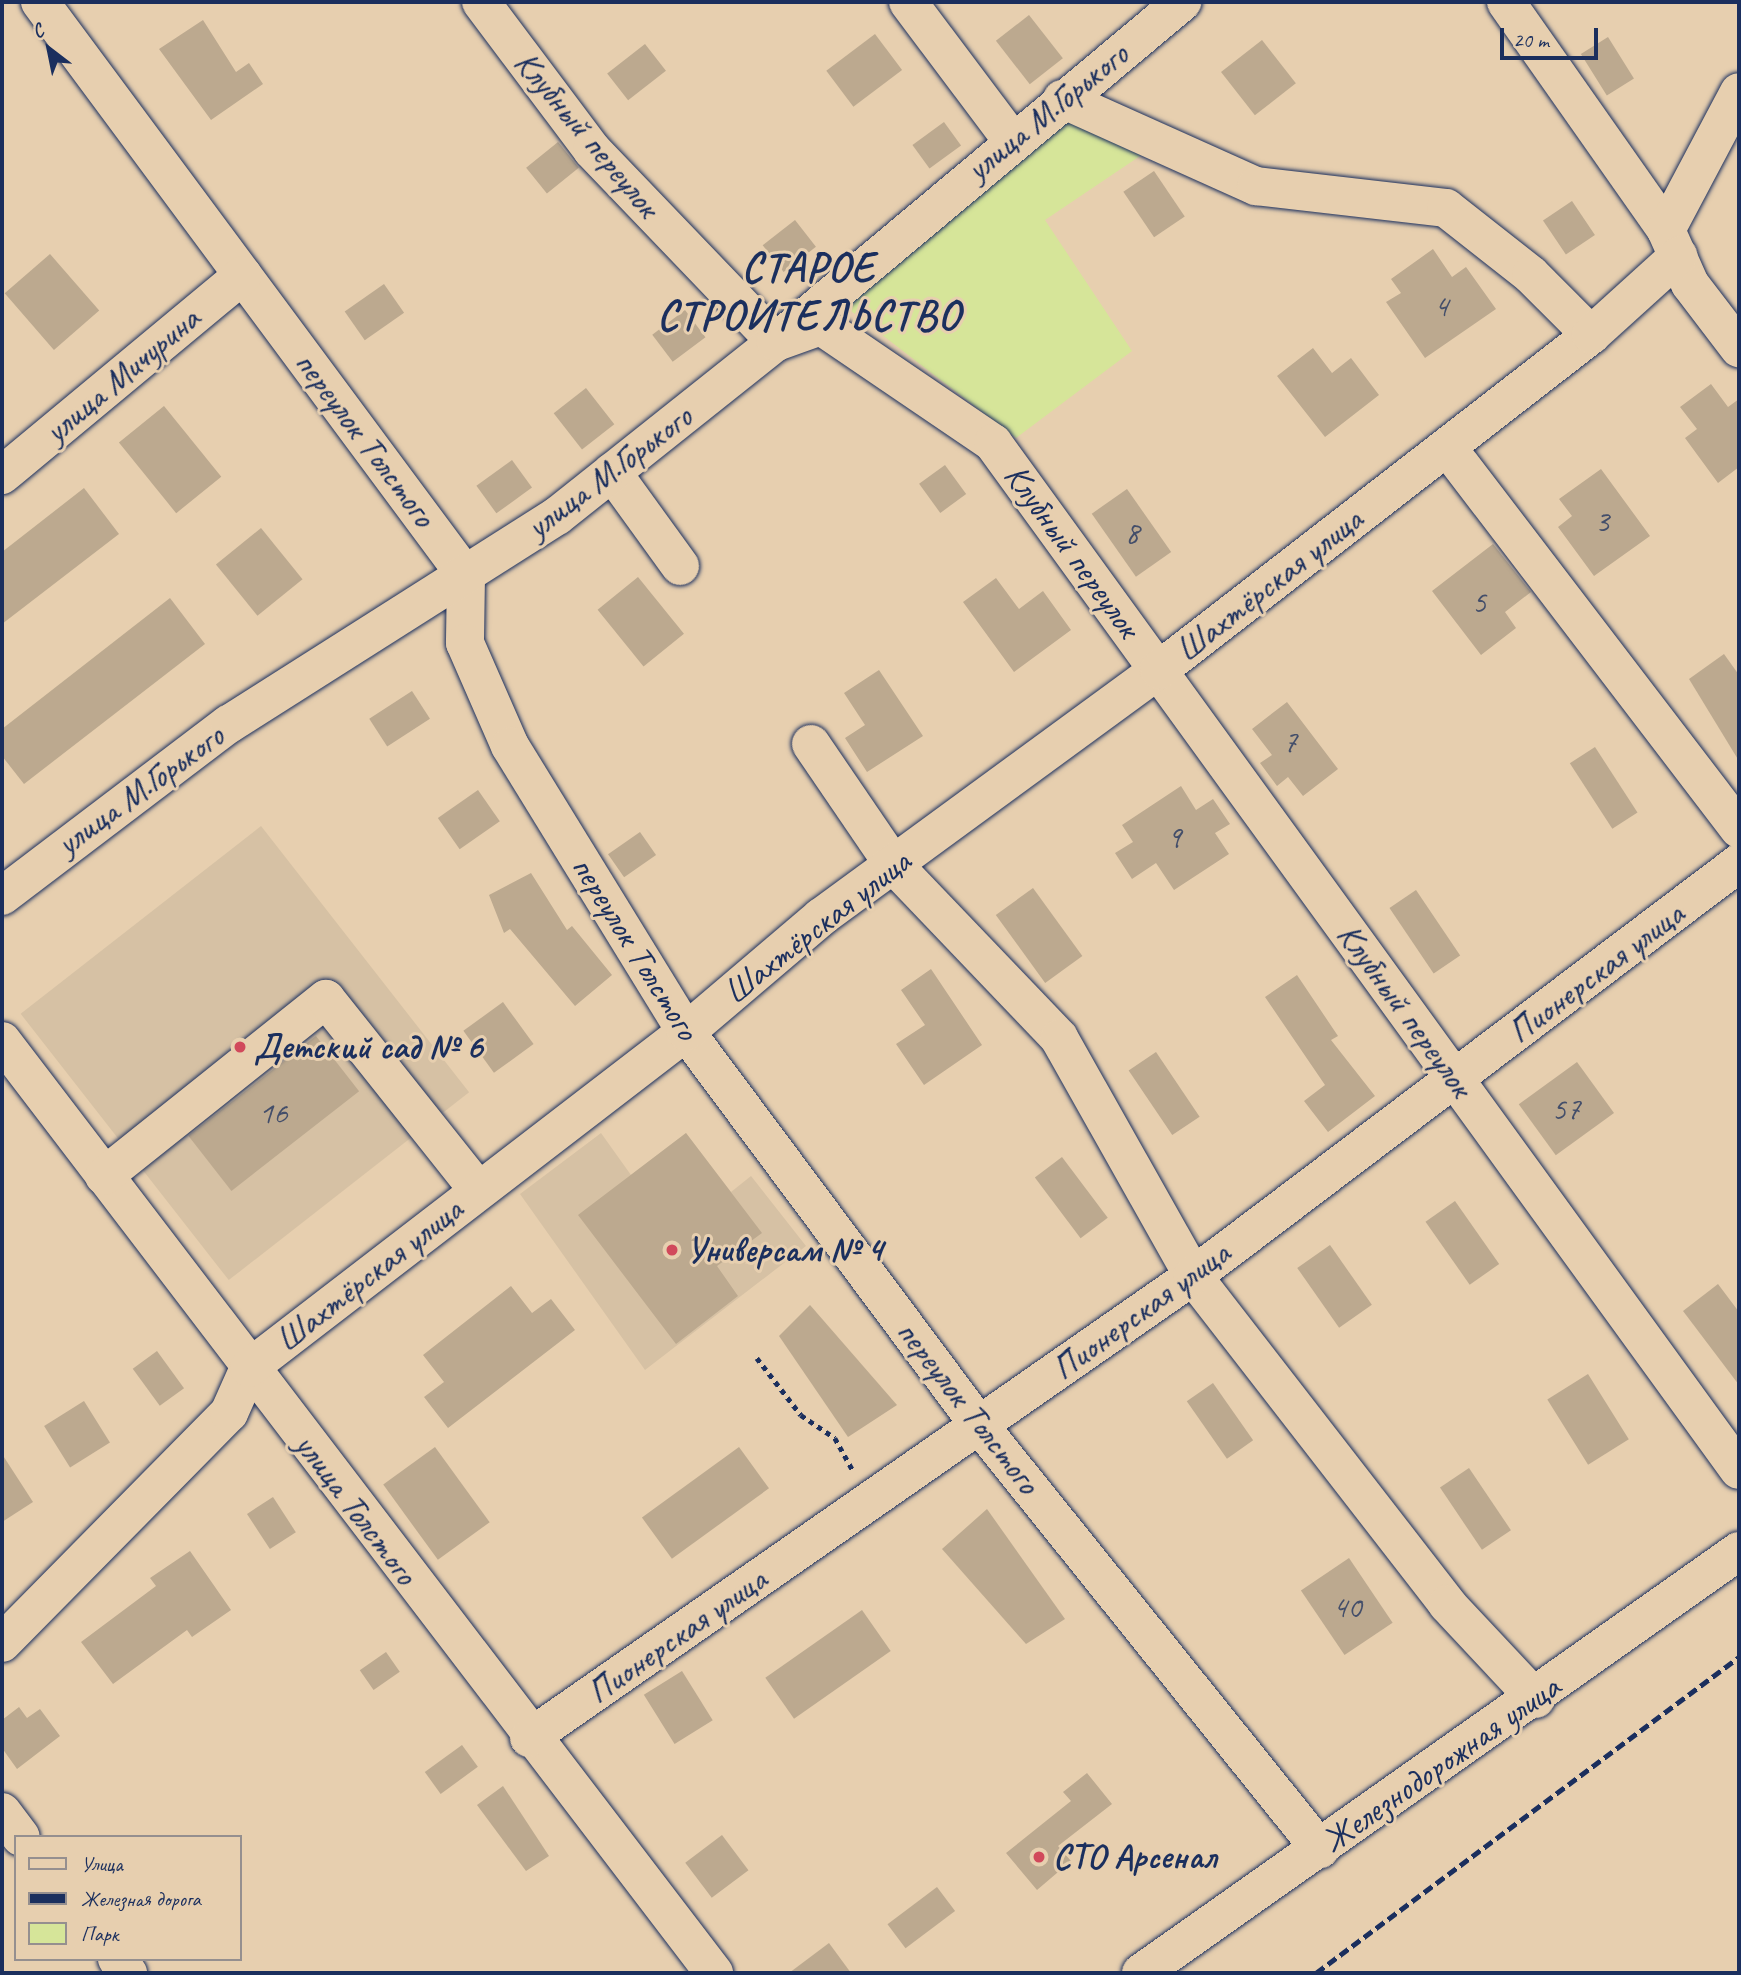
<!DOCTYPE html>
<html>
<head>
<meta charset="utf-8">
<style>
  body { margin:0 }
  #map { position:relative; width:1741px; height:1975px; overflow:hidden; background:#e7cfaf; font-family:Caveat,sans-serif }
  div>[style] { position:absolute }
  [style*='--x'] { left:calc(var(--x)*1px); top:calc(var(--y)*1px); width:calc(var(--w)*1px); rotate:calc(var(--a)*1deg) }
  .built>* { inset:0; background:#d6c1a4; transform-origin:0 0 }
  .green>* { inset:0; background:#d6e599 }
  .building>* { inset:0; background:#bca98f; transform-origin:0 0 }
  .path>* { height:4.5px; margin-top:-2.25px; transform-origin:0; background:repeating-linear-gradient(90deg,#1b2f5e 0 5px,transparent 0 10px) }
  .roads { filter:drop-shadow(0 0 2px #1b2f5e) drop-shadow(0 0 2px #1b2f5e) }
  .minor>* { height:38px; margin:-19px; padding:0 19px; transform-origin:19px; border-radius:19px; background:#e7cfaf }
  .rail>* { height:5px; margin-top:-2.5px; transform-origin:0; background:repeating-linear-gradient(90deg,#1b2f5e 0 10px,transparent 0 15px) }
  .dots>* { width:19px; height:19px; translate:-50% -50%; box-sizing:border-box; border:4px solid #e7cfaf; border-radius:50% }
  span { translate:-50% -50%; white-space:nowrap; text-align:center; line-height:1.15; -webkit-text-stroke:6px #e7cfaf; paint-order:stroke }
  .number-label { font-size:32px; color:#434e6a }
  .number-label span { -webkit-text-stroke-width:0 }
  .street-label { font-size:35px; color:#1b2f5e }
  .poi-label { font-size:35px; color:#1b2f5e; font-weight:700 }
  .left { translate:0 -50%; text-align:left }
  .district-label { font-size:42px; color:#1b2f5e; font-weight:700; letter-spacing:2px }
  .frame { position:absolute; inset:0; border:4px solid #1b2f5e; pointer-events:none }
  .legend { position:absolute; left:14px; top:1835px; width:228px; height:126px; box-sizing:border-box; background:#e7cfaf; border:2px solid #958f8f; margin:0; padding:9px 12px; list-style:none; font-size:21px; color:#1b2f5e }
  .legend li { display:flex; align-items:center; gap:14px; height:35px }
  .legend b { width:35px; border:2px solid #958f8f }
  .north { position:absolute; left:14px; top:14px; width:70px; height:70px; -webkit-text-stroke:5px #e7cfaf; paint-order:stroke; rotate:328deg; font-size:19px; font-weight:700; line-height:28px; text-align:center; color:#1b2f5e }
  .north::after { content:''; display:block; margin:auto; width:24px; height:32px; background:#1b2f5e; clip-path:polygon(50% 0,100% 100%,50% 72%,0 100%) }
  .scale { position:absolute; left:1500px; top:28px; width:98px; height:32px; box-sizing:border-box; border:4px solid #1b2f5e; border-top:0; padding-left:9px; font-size:21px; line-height:24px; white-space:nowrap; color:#1b2f5e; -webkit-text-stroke:5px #e7cfaf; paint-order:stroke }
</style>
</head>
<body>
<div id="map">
  <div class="built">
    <i style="left:261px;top:826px;width:338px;height:305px;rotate:52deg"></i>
    <i style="clip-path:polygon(601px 1133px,631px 1175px,686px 1133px,731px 1192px,751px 1176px,806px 1246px,645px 1370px,520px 1194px)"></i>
  </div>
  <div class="green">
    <i style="clip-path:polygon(1063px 120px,1146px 152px,1045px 220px,1132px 351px,1016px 438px,838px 301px)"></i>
  </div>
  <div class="building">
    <i style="left:1029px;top:15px;width:55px;height:42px;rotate:52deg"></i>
    <i style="clip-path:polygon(203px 20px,236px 72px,249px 63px,263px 84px,211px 120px,159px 49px)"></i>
    <i style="left:875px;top:34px;width:45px;height:61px;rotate:53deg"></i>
    <i style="left:1608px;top:37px;width:49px;height:32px;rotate:58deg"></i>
    <i style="left:1262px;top:40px;width:55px;height:52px;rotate:52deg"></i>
    <i style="left:645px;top:44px;width:34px;height:48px;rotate:52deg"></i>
    <i style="left:944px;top:122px;width:29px;height:39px;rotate:54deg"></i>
    <i style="left:558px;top:142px;width:33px;height:41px;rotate:51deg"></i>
    <i style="left:1154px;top:171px;width:55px;height:37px;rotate:56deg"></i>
    <i style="left:1572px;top:201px;width:41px;height:35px;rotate:56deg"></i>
    <i style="left:795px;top:220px;width:34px;height:41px;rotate:52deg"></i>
    <i style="clip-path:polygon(1433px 249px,1452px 277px,1466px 267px,1496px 309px,1425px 358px,1386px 302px,1401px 293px,1391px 279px)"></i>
    <i style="left:50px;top:254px;width:75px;height:60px;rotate:49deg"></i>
    <i style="left:384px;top:284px;width:35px;height:48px;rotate:55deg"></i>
    <i style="left:685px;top:310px;width:34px;height:41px;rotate:53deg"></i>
    <i style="clip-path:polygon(1313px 348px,1332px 373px,1351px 358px,1379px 395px,1325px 437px,1277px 376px)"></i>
    <i style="clip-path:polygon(1711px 384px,1728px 407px,1739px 399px,1739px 467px,1718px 483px,1685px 438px,1697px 429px,1680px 407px)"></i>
    <i style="left:586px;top:388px;width:46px;height:41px;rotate:52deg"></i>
    <i style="left:164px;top:406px;width:91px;height:58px;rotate:51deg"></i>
    <i style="left:512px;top:460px;width:34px;height:44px;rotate:54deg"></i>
    <i style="left:945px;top:465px;width:36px;height:32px;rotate:54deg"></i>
    <i style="clip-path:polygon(1601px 469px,1650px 536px,1594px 576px,1558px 527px,1572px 516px,1559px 499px)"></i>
    <i style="clip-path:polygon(84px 488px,119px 534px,2px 624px,2px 552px)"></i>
    <i style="left:1127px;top:489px;width:77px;height:43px;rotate:55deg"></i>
    <i style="left:261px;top:528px;width:66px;height:58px;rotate:51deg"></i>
    <i style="clip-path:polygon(1493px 544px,1531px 592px,1505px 612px,1516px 628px,1481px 655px,1432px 591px)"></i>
    <i style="left:638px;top:577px;width:73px;height:52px;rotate:51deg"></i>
    <i style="clip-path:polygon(996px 578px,1019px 609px,1043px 591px,1071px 630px,1014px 672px,963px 602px)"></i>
    <i style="clip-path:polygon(170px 598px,205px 644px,24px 784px,2px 756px,2px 729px)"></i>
    <i style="clip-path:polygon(1724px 654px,1739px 675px,1739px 761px,1689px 679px)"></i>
    <i style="clip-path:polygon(879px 670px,923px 736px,867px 772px,845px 738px,865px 725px,844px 693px)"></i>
    <i style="left:412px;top:691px;width:33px;height:51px;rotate:57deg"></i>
    <i style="clip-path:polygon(1287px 702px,1338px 769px,1303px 796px,1288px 777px,1277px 786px,1260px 763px,1272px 755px,1252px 729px)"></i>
    <i style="left:1595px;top:747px;width:78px;height:30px;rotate:57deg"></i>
    <i style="clip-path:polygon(1181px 786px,1196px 810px,1213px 799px,1230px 824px,1215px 833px,1229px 854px,1174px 890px,1156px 863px,1132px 879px,1115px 853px,1133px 842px,1122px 825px)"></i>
    <i style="left:478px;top:790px;width:38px;height:49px;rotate:55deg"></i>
    <i style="left:640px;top:832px;width:28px;height:39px;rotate:55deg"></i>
    <i style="clip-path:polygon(531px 873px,567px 930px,572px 926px,612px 975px,575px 1006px,510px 929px,504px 933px,489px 895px)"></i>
    <i style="left:1033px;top:888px;width:84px;height:46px;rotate:54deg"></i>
    <i style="left:1416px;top:890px;width:79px;height:32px;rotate:56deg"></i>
    <i style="clip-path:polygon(931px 969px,982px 1045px,924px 1085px,896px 1044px,925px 1025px,901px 990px)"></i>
    <i style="clip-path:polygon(1297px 975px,1338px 1036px,1331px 1040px,1375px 1096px,1328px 1132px,1304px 1101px,1325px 1085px,1265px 997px)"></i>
    <i style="left:503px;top:1002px;width:52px;height:49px;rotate:54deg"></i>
    <i style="left:316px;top:1036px;width:70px;height:162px;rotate:52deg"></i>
    <i style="left:1156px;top:1052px;width:78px;height:33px;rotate:56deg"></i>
    <i style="left:1577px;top:1062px;width:63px;height:72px;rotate:54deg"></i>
    <i style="clip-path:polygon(686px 1133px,762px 1233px,717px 1266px,738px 1296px,676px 1344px,578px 1215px)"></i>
    <i style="left:1062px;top:1157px;width:76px;height:34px;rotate:53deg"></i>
    <i style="left:1455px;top:1201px;width:77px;height:36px;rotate:55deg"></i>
    <i style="left:1330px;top:1245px;width:73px;height:40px;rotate:55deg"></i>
    <i style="clip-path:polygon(1718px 1284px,1739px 1312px,1739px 1385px,1683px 1311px)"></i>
    <i style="clip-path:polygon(511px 1286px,532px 1313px,551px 1299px,575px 1330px,448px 1428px,424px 1397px,444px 1382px,423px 1355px)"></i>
    <i style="clip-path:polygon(810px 1305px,897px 1405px,848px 1437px,779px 1336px)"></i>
    <i style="left:157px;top:1351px;width:46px;height:30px;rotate:54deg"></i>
    <i style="left:1588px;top:1374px;width:77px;height:48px;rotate:58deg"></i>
    <i style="left:1213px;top:1383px;width:70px;height:32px;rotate:55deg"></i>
    <i style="left:84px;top:1401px;width:49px;height:47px;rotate:58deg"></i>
    <i style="left:435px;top:1447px;width:93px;height:64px;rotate:54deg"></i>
    <i style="left:739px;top:1447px;width:51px;height:120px;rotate:54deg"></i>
    <i style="clip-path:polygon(2px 1454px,33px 1502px,2px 1522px)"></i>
    <i style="left:1469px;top:1468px;width:75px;height:35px;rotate:56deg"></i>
    <i style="left:273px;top:1497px;width:42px;height:31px;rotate:57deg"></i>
    <i style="clip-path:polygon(987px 1509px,1065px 1619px,1026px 1644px,942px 1549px)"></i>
    <i style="clip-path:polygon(190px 1551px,231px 1610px,192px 1637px,187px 1630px,113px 1684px,81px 1642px,156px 1586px,150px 1578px)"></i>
    <i style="left:1349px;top:1558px;width:78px;height:58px;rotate:56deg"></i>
    <i style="left:862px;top:1610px;width:50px;height:118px;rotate:55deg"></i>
    <i style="left:386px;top:1652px;width:24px;height:32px;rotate:55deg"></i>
    <i style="left:682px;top:1671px;width:58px;height:45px;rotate:58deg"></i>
    <i style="clip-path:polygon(19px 1707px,27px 1718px,40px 1709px,60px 1736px,17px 1769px,2px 1748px,2px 1720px)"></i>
    <i style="left:462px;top:1745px;width:27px;height:46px;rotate:54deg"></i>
    <i style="clip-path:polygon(1087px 1773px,1112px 1804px,1058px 1846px,1071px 1861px,1037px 1890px,1006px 1853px,1071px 1801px,1063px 1792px)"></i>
    <i style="clip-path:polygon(503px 1786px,549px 1856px,526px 1871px,477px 1805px)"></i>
    <i style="left:722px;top:1835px;width:44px;height:46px;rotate:53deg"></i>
    <i style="left:937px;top:1887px;width:30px;height:62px;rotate:53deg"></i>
    <i style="clip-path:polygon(829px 1943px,851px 1973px,789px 1973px)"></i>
  </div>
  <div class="path">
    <i style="--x:757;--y:1358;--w:72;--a:52.3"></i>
    <i style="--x:801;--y:1415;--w:41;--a:34.1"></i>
    <i style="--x:835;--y:1438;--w:37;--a:61"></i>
  </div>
  <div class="roads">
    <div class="minor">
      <i style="--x:40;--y:2;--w:715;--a:53.42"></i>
      <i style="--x:466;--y:576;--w:67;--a:90.9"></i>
      <i style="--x:465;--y:643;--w:112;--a:66.4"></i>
      <i style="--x:510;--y:746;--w:336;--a:58.4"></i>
      <i style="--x:686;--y:1032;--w:492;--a:53.3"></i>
      <i style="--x:980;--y:1426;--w:543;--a:51.21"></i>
      <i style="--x:481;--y:2;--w:185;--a:53.1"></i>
      <i style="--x:592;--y:150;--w:266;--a:46.2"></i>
      <i style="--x:776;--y:342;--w:48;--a:-19.6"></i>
      <i style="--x:821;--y:326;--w:208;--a:34.2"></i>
      <i style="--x:993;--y:443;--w:1269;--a:54.01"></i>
      <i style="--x:908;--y:2;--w:171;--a:53.1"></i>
      <i style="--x:1506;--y:2;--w:279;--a:54.9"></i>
      <i style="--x:1666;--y:230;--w:59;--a:66"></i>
      <i style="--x:1690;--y:284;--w:81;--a:52.6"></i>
      <i style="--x:1062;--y:99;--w:213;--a:24.2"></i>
      <i style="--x:1256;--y:186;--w:191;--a:6.6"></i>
      <i style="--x:1446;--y:208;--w:108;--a:38.2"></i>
      <i style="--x:1531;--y:275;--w:85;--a:45"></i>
      <i style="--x:1666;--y:230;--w:156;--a:-62.1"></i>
      <i style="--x:1447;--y:447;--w:481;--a:52.6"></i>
      <i style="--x:612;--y:472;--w:116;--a:54.1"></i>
      <i style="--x:2;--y:475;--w:313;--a:-39.7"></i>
      <i style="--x:811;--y:744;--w:145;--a:55.7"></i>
      <i style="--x:893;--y:864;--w:240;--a:46.3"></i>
      <i style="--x:1059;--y:1038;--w:273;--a:60.6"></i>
      <i style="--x:1193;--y:1276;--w:415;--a:52.2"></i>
      <i style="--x:1447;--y:1604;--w:130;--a:46.9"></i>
      <i style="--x:2;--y:896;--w:285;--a:-37.2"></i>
      <i style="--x:229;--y:724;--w:388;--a:-32.4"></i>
      <i style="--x:557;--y:516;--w:280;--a:-38.5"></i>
      <i style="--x:776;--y:342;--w:530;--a:-39.94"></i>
      <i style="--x:2;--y:1041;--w:1173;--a:52.62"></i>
      <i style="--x:104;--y:1176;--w:284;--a:-38.6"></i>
      <i style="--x:326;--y:999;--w:244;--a:51.5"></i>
      <i style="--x:2;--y:1643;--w:323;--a:-45.4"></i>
      <i style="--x:229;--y:1413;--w:49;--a:-66"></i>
      <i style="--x:249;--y:1368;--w:551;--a:-37.56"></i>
      <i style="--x:686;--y:1032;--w:177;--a:-40.4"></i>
      <i style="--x:821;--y:917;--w:419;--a:-36.2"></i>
      <i style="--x:1159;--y:670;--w:547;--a:-37.79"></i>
      <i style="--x:1591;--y:335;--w:118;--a:-42.2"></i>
      <i style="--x:529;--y:1738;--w:809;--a:-34.83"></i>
      <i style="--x:1193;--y:1276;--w:685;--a:-37.1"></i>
      <i style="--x:2;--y:1812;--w:31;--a:53"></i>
      <i style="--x:117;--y:1959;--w:18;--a:52"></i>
      <i style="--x:1141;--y:1973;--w:732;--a:-35.21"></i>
    </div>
  </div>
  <div class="rail">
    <i style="--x:1316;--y:1973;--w:528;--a:-36.76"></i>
  </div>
  <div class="dots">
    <i style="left:240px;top:1047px;background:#d1495b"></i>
    <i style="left:672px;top:1250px;background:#d1495b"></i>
    <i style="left:1039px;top:1857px;background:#d1495b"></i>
  </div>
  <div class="number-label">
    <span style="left:1441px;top:306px">4</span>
    <span style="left:1602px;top:521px">3</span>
    <span style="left:1132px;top:533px">8</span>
    <span style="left:1479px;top:602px">5</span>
    <span style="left:1290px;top:742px">7</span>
    <span style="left:1174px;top:837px">9</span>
    <span style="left:1566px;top:1109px">57</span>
    <span style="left:273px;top:1113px">16</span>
    <span style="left:1347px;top:1607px">40</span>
  </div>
  <div class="street-label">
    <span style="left:1047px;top:112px;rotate:-39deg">улица М.Горького</span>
    <span style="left:587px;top:134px;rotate:50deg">Клубный переулок</span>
    <span style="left:122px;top:375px;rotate:-40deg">улица Мичурина</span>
    <span style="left:365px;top:439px;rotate:53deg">переулок Толстого</span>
    <span style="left:609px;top:472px;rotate:-37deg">улица М.Горького</span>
    <span style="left:1072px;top:551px;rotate:54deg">Клубный переулок</span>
    <span style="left:1269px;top:585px;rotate:-38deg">Шахтёрская улица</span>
    <span style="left:140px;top:790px;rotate:-36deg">улица М.Горького</span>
    <span style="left:817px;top:927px;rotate:-38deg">Шахтёрская улица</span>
    <span style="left:635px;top:948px;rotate:58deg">переулок Толстого</span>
    <span style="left:1596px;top:973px;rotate:-37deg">Пионерская улица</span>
    <span style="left:1405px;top:1010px;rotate:54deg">Клубный переулок</span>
    <span style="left:369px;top:1275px;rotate:-38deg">Шахтёрская улица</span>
    <span style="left:1141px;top:1311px;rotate:-36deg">Пионерская улица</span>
    <span style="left:968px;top:1407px;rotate:52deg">переулок Толстого</span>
    <span style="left:356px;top:1509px;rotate:53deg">улица Толстого</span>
    <span style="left:677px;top:1636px;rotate:-35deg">Пионерская улица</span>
    <span style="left:1441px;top:1764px;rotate:-35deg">Железнодорожная улица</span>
  </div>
  <div class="poi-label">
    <span class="left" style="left:254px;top:1047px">Детский сад № 6</span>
    <span class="left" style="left:686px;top:1250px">Универсам № 4</span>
    <span class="left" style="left:1053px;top:1857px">СТО Арсенал</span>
  </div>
  <div class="district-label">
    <span style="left:809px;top:292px">СТАРОЕ<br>СТРОИТЕЛЬСТВО</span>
  </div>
  <div class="frame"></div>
  <ul class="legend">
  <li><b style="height:9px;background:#e7cfaf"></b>Улица</li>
  <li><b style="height:9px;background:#1b2f5e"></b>Железная дорога</li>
  <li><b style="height:19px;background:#d6e599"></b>Парк</li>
  </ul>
  <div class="north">С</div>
  <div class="scale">20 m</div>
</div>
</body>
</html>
